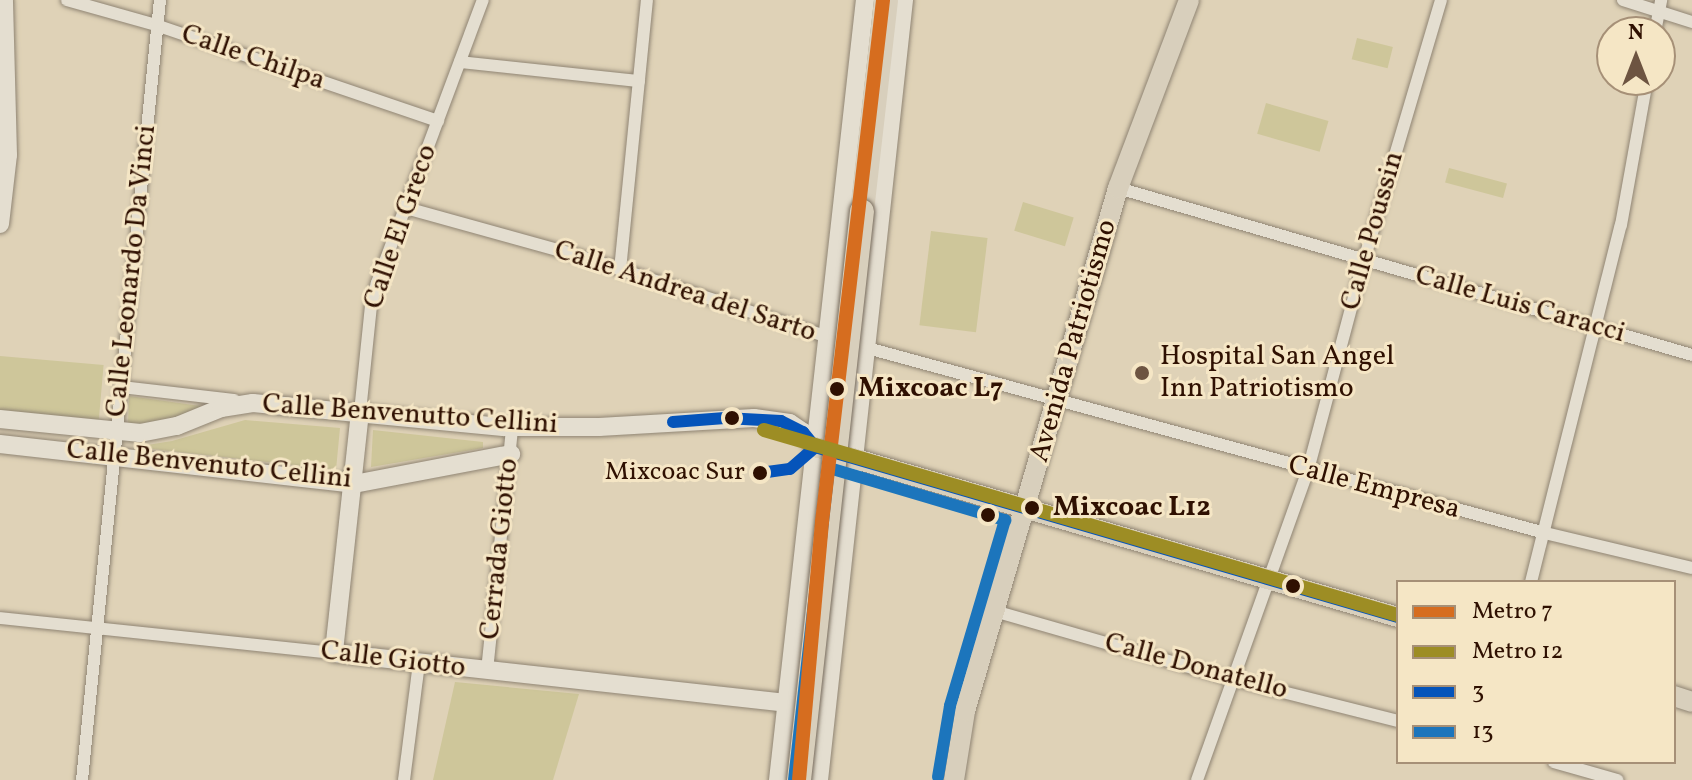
<!DOCTYPE html>
<html>
<head>
<meta charset="utf-8">
<style>
  body { margin:0 }
  #map { position:relative; width:1692px; height:780px; overflow:hidden; background:#dfd2b7; font-family:Vollkorn,serif }
  div>[style] { position:absolute }
  [style*='--x'] { left:calc(var(--x)*1px); top:calc(var(--y)*1px); width:calc(var(--w)*1px); rotate:calc(var(--a)*1deg) }
  .green>* { inset:0; background:#cec69a; transform-origin:0 0 }
  .roads { filter:drop-shadow(0 0 2px #8f8473) drop-shadow(0 0 2px #8f8473) }
  .street>* { height:12px; margin:-6px; padding:0 6px; transform-origin:6px; border-radius:6px; background:#e4ded0 }
  .secondary>* { height:18px; margin:-9px; padding:0 9px; transform-origin:9px; border-radius:9px; background:#e4ded0 }
  .primary>* { height:20px; margin:-10px; padding:0 10px; transform-origin:10px; border-radius:10px; background:#d8cfbc }
  .highway>* { height:24px; margin:-12px; padding:0 12px; transform-origin:12px; border-radius:12px; background:#d8cfbc }
  .bridges { filter:drop-shadow(0 0 2px #766a5b) drop-shadow(0 0 2px #766a5b) }
  .highway-bridge>* { height:24px; margin:-12px; padding:0 12px; transform-origin:12px; border-radius:12px; background:#d8cfbc }
  .bus-1>* { height:12px; margin:-6px; padding:0 6px; transform-origin:6px; border-radius:6px; background:#0554ba }
  .bus-2>* { height:12px; margin:-6px; padding:0 6px; transform-origin:6px; border-radius:6px; background:#1c75bc }
  .metro-1>* { height:14px; margin:-7px; padding:0 7px; transform-origin:7px; border-radius:7px; background:#d66d1f }
  .metro-2>* { height:14px; margin:-7px; padding:0 7px; transform-origin:7px; border-radius:7px; background:#9d8d24 }
  .dots>* { width:22px; height:22px; translate:-50% -50%; box-sizing:border-box; border:4px solid #f5e6c5; border-radius:50% }
  span { translate:-50% -50%; white-space:nowrap; text-align:center; line-height:1.15; -webkit-text-stroke:6px #f5e6c5; paint-order:stroke }
  .bus-label { font-size:26px; color:#2f1001 }
  .right { translate:-100% -50%; text-align:right }
  .street-label { font-size:28px; color:#2f1001 }
  .poi-label { font-size:28px; color:#2f1001 }
  .left { translate:0 -50%; text-align:left }
  .stop-label { font-size:28px; color:#2f1001; font-weight:700 }
  .legend { position:absolute; left:1396px; top:580px; width:280px; height:184px; box-sizing:border-box; background:#f5e6c5; border:2px solid #a69077; margin:0; padding:10px 14px; list-style:none; font-size:24px; color:#2f1001 }
  .legend li { display:flex; align-items:center; gap:16px; height:40px }
  .legend b { width:40px; border:2px solid #a69077 }
  .north { position:absolute; left:1596px; top:16px; width:80px; height:80px; box-sizing:border-box; background:#f5e6c5; border:2px solid #a69077; border-radius:50%; rotate:0deg; font-size:22px; font-weight:700; line-height:32px; text-align:center; color:#2f1001 }
  .north::after { content:''; display:block; margin:auto; width:28px; height:36px; background:#6d5441; clip-path:polygon(50% 0,100% 100%,50% 72%,0 100%) }
</style>
</head>
<body>
<div id="map">
  <div class="green">
    <i style="left:1357px;top:38px;width:37px;height:22px;rotate:14deg"></i>
    <i style="left:1266px;top:103px;width:65px;height:32px;rotate:16deg"></i>
    <i style="left:1449px;top:168px;width:60px;height:15px;rotate:15deg"></i>
    <i style="left:1023px;top:202px;width:53px;height:30px;rotate:17deg"></i>
    <i style="left:931px;top:231px;width:57px;height:95px;rotate:7deg"></i>
    <i style="left:0;top:356px;width:104px;height:56px;rotate:5deg"></i>
    <i style="clip-path:polygon(129px 396px,215px 408px,174px 421px,128px 425px)"></i>
    <i style="clip-path:polygon(245px 420px,340px 428px,336px 470px,135px 447px,172px 441px)"></i>
    <i style="clip-path:polygon(373px 430px,483px 442px,483px 448px,371px 467px)"></i>
    <i style="clip-path:polygon(455px 682px,579px 694px,553px 780px,433px 780px)"></i>
  </div>
  <div class="roads">
    <div class="street">
      <i style="--x:67;--y:0;--w:92;--a:15.7"></i>
      <i style="--x:156;--y:25;--w:298;--a:18.8"></i>
      <i style="--x:1623;--y:0;--w:72;--a:17.7"></i>
      <i style="--x:1655;--y:32;--w:33;--a:-79"></i>
      <i style="--x:460;--y:62;--w:180;--a:6.1"></i>
      <i style="--x:1118;--y:188;--w:598;--a:16.22"></i>
      <i style="--x:406;--y:208;--w:176;--a:15.5"></i>
      <i style="--x:576;--y:255;--w:268;--a:18"></i>
      <i style="--x:620;--y:270;--w:271;--a:-84.3"></i>
      <i style="--x:860;--y:346;--w:710;--a:15.27"></i>
      <i style="--x:1545;--y:533;--w:151;--a:13.4"></i>
      <i style="--x:121;--y:387;--w:114;--a:6.6"></i>
      <i style="--x:360;--y:412;--w:108;--a:-84.1"></i>
      <i style="--x:371;--y:305;--w:23;--a:-75"></i>
      <i style="--x:377;--y:283;--w:302;--a:-69.5"></i>
      <i style="--x:1531;--y:582;--w:368;--a:-75.9"></i>
      <i style="--x:1621;--y:225;--w:147;--a:-79.8"></i>
      <i style="--x:994;--y:611;--w:242;--a:16"></i>
      <i style="--x:1227;--y:678;--w:176;--a:14.1"></i>
      <i style="--x:0;--y:618;--w:336;--a:6"></i>
      <i style="--x:487;--y:671;--w:245;--a:-84.1"></i>
      <i style="--x:1554;--y:762;--w:66;--a:15.9"></i>
      <i style="--x:82;--y:780;--w:784;--a:-84.29"></i>
      <i style="--x:404;--y:780;--w:118;--a:-82.7"></i>
      <i style="--x:1197;--y:780;--w:329;--a:-70.3"></i>
      <i style="--x:1308;--y:470;--w:217;--a:-75.1"></i>
      <i style="--x:1364;--y:260;--w:271;--a:-73.5"></i>
    </div>
    <div class="secondary">
      <i style="--x:0;--y:224;--w:69;--a:-83.4"></i>
      <i style="--x:8;--y:155;--w:155;--a:-91.5"></i>
      <i style="--x:360;--y:412;--w:242;--a:96.2"></i>
      <i style="--x:334;--y:653;--w:455;--a:6.3"></i>
      <i style="--x:0;--y:419;--w:141;--a:5.7"></i>
      <i style="--x:140;--y:433;--w:38;--a:-11"></i>
      <i style="--x:177;--y:426;--w:48;--a:-22.2"></i>
      <i style="--x:221;--y:408;--w:32;--a:-9"></i>
      <i style="--x:253;--y:403;--w:252;--a:5.5"></i>
      <i style="--x:504;--y:427;--w:95;--a:0"></i>
      <i style="--x:599;--y:427;--w:155;--a:-3.3"></i>
      <i style="--x:754;--y:418;--w:36;--a:8"></i>
      <i style="--x:790;--y:423;--w:16;--a:35"></i>
      <i style="--x:803;--y:432;--w:19;--a:51"></i>
      <i style="--x:0;--y:444;--w:356;--a:6.4"></i>
      <i style="--x:354;--y:484;--w:160;--a:-10.8"></i>
      <i style="--x:778;--y:780;--w:785;--a:-83.64"></i>
      <i style="--x:819;--y:780;--w:785;--a:-83.78"></i>
    </div>
    <div class="primary">
      <i style="--x:815;--y:447;--w:607;--a:16.26"></i>
      <i style="--x:1674;--y:696;--w:19;--a:18"></i>
      <i style="--x:954;--y:780;--w:70;--a:-80.9"></i>
      <i style="--x:965;--y:711;--w:545;--a:-73.69"></i>
      <i style="--x:1118;--y:188;--w:201;--a:-69.3"></i>
    </div>
    <div class="highway">
      <i style="--x:862;--y:211;--w:212;--a:-83.5"></i>
    </div>
  </div>
  <div class="bridges">
    <div class="highway-bridge">
      <i style="--x:799;--y:780;--w:572;--a:-83.68"></i>
    </div>
  </div>
  <div class="bus-1">
    <i style="--x:673;--y:422;--w:52;--a:-4.4"></i>
    <i style="--x:725;--y:418;--w:56;--a:3.1"></i>
    <i style="--x:781;--y:421;--w:25;--a:27"></i>
    <i style="--x:803;--y:432;--w:19;--a:51"></i>
    <i style="--x:815;--y:447;--w:607;--a:16.26"></i>
    <i style="--x:760;--y:473;--w:30;--a:-8"></i>
    <i style="--x:790;--y:469;--w:33;--a:-41"></i>
  </div>
  <div class="bus-2">
    <i style="--x:794;--y:780;--w:314;--a:-83.6"></i>
    <i style="--x:829;--y:468;--w:184;--a:16.5"></i>
    <i style="--x:1005;--y:520;--w:194;--a:106.5"></i>
    <i style="--x:950;--y:706;--w:72;--a:99.6"></i>
  </div>
  <div class="metro-1">
    <i style="--x:799;--y:780;--w:259;--a:-84.9"></i>
    <i style="--x:822;--y:522;--w:526;--a:-83.33"></i>
  </div>
  <div class="metro-2">
    <i style="--x:764;--y:430;--w:660;--a:16.27"></i>
  </div>
  <div class="dots">
    <i style="left:1142px;top:373px;background:#6d5441"></i>
    <i style="left:837px;top:389px;background:#2f1001"></i>
    <i style="left:732px;top:418px;background:#2f1001"></i>
    <i style="left:760px;top:473px;background:#2f1001"></i>
    <i style="left:1032px;top:508px;background:#2f1001"></i>
    <i style="left:988px;top:515px;background:#2f1001"></i>
    <i style="left:1293px;top:586px;background:#2f1001"></i>
  </div>
  <div class="bus-label">
    <span class="right" style="left:745px;top:473px">Mixcoac Sur</span>
  </div>
  <div class="street-label">
    <span style="left:253px;top:58px;rotate:19deg">Calle Chilpa</span>
    <span style="left:401px;top:227px;rotate:-71deg">Calle El Greco</span>
    <span style="left:1373px;top:231px;rotate:-74deg">Calle Poussin</span>
    <span style="left:132px;top:271px;rotate:-84deg">Calle Leonardo Da Vinci</span>
    <span style="left:685px;top:292px;rotate:18deg">Calle Andrea del Sarto</span>
    <span style="left:1520px;top:305px;rotate:16deg">Calle Luis Caracci</span>
    <span style="left:1074px;top:341px;rotate:-74deg">Avenida Patriotismo</span>
    <span style="left:410px;top:415px;rotate:4deg">Calle Benvenutto Cellini</span>
    <span style="left:209px;top:465px;rotate:6deg">Calle Benvenuto Cellini</span>
    <span style="left:1374px;top:488px;rotate:15deg">Calle Empresa</span>
    <span style="left:500px;top:549px;rotate:-84deg">Cerrada Giotto</span>
    <span style="left:393px;top:660px;rotate:7deg">Calle Giotto</span>
    <span style="left:1196px;top:667px;rotate:15deg">Calle Donatello</span>
  </div>
  <div class="poi-label">
    <span class="left" style="left:1160px;top:373px">Hospital San Angel<br>Inn Patriotismo</span>
  </div>
  <div class="stop-label">
    <span class="left" style="left:858px;top:389px">Mixcoac L7</span>
    <span class="left" style="left:1053px;top:508px">Mixcoac L12</span>
  </div>
  <ul class="legend">
  <li><b style="height:10px;background:#d66d1f"></b>Metro 7</li>
  <li><b style="height:10px;background:#9d8d24"></b>Metro 12</li>
  <li><b style="height:10px;background:#0554ba"></b>3</li>
  <li><b style="height:10px;background:#1c75bc"></b>13</li>
  </ul>
  <div class="north">N</div>
</div>
</body>
</html>
